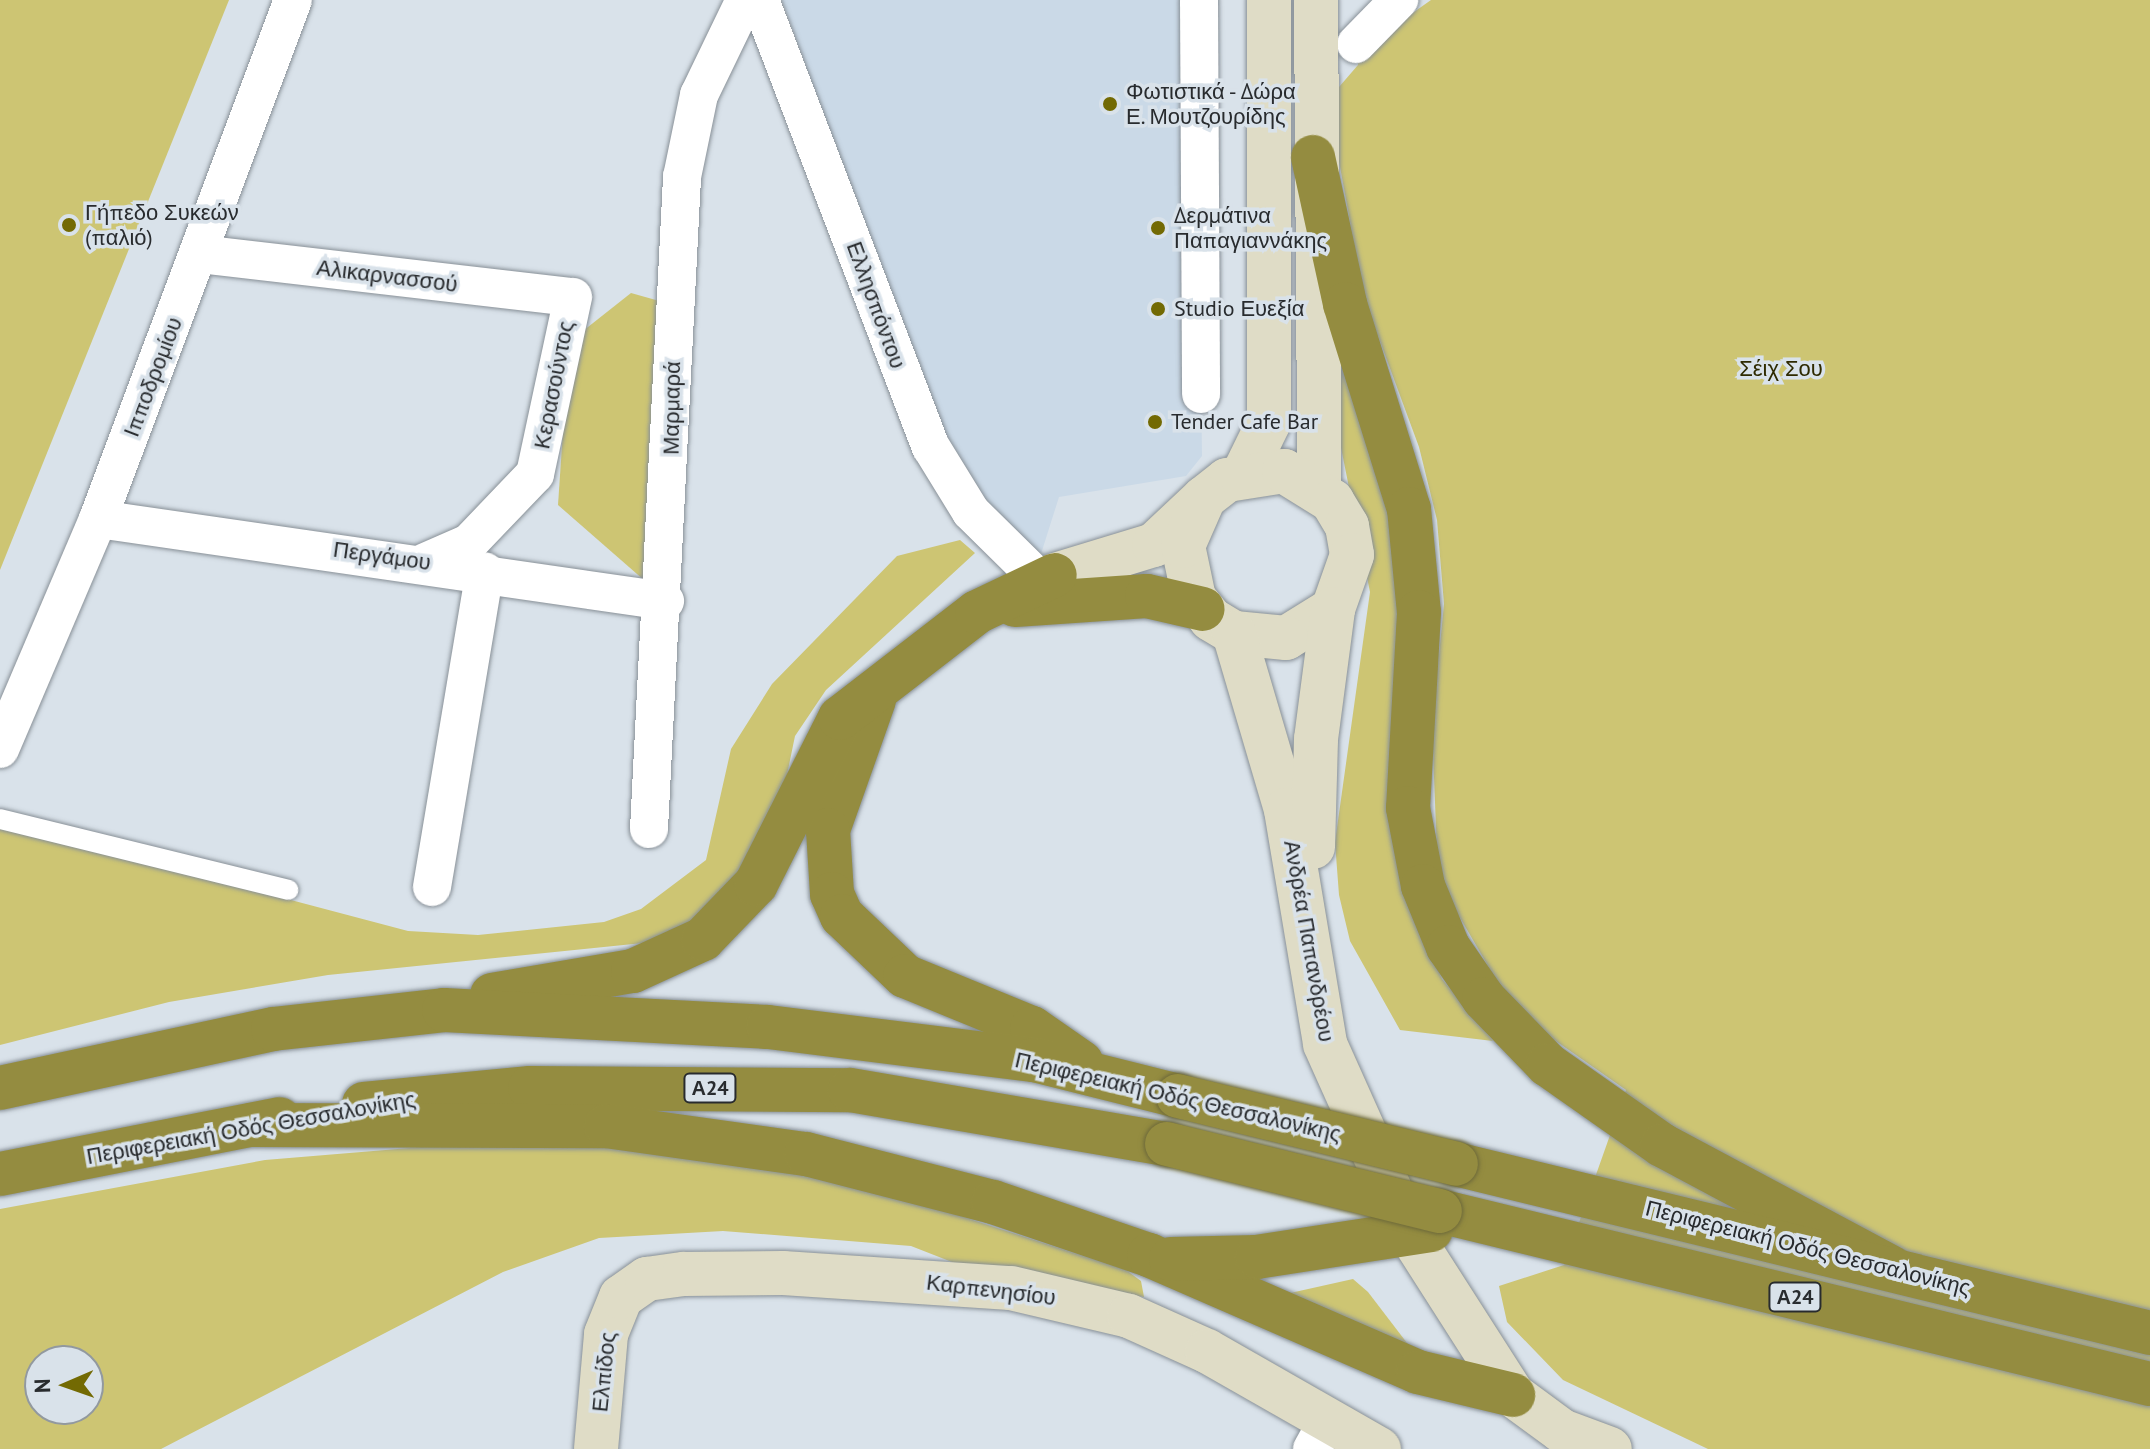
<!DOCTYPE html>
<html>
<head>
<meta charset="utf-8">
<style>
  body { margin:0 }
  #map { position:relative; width:2150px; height:1449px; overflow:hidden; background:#d9e2ea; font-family:"PT Sans",sans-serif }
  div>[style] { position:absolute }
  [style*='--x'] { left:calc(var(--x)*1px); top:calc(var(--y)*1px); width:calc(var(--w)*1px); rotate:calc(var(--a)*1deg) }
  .built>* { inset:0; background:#cad9e7 }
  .green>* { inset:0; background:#cdc573 }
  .roads { filter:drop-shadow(0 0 2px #889097) drop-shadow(0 0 2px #889097) }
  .lane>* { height:20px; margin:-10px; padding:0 10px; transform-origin:10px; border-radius:10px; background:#fff }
  .street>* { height:38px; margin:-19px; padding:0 19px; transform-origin:19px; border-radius:19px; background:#fff }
  .secondary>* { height:44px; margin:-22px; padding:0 22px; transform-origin:22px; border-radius:22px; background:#dfdcc6 }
  .highway>* { height:44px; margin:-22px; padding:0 22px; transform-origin:22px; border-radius:22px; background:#948c40 }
  .bridges { filter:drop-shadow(0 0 2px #6e6a3a) drop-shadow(0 0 2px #6e6a3a) }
  .highway-bridge>* { height:44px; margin:-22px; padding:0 22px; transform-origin:22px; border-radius:22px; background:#948c40 }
  .dots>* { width:22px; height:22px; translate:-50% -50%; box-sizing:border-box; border:4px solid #d9e2ea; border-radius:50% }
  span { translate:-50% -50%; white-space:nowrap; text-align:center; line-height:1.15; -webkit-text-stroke:7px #d9e2ea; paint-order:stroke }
  .shield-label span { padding:2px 6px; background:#d9e2ea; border:2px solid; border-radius:6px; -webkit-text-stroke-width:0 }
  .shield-label { font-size:20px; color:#282b2e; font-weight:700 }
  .poi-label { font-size:22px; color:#282b2e }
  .left { translate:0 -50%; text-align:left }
  .street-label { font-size:22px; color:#282b2e }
  .park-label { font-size:22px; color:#2e2a00 }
  .north { position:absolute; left:24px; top:1345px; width:80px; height:80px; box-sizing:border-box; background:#d9e2ea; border:2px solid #92999f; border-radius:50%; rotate:268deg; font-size:22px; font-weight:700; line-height:32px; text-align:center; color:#282b2e }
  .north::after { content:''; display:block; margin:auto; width:28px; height:36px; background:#736a03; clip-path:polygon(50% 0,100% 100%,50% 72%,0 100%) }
</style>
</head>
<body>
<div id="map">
  <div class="built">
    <i style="clip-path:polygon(782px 0,1196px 0,1202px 456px,1186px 476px,1059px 497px,1040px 557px,954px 474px)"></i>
  </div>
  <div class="green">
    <i style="clip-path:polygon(0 0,229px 0,0 570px)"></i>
    <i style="clip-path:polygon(1431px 0,2150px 0,2150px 1449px,1708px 1449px,1563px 1380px,1507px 1322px,1499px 1286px,1564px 1265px,1626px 1090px,1533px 1025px,1502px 990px,1448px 897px,1437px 853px,1432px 726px,1444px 604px,1437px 520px,1419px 447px,1364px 298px,1336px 145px,1339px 87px,1358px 65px,1359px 51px)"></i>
    <i style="clip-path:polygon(631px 293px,670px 304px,653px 588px,558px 505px,569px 342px)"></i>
    <i style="clip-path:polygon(1340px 348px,1391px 527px,1398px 584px,1388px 811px,1405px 897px,1442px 979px,1493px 1041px,1400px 1030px,1350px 941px,1339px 895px,1335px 842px,1370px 592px,1326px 373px)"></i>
    <i style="clip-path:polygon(960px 540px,975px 553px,826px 690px,795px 736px,782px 799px,715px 911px,653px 942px,328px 975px,169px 1002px,0 1045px,0 823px,408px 931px,478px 935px,604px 922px,641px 909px,706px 860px,731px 749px,772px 684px,897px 556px)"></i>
    <i style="clip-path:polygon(evenodd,494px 1141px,574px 1141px,801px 1164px,1126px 1270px,1141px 1281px,1144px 1297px,957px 1264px,911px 1246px,723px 1231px,599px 1238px,503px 1272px,161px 1449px,0 1449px,0 1209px,265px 1160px,494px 1141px,40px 1361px,88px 1361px,88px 1409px,40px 1409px,40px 1361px)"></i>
    <i style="clip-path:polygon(1353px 1279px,1368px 1292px,1420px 1360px,1263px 1299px)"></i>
  </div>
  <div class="roads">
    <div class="lane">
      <i style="--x:0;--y:819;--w:297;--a:13.8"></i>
    </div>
    <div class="street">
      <i style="--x:760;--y:0;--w:479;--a:69.1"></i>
      <i style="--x:931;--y:447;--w:76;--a:58.4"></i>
      <i style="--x:971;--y:512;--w:98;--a:44.6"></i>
      <i style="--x:1199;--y:0;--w:394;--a:89.7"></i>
      <i style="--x:1356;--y:44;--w:62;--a:-45.7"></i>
      <i style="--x:200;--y:254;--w:375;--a:6.6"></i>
      <i style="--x:573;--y:297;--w:181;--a:102.1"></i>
      <i style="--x:535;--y:474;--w:95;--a:133.7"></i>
      <i style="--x:469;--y:543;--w:48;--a:156.6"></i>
      <i style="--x:98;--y:519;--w:573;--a:8.23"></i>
      <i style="--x:0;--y:749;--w:250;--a:-66.9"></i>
      <i style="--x:98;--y:519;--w:554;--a:-69.41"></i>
      <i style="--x:649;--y:829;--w:653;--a:-87.1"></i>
      <i style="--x:682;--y:177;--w:84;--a:-78.3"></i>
      <i style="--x:699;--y:95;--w:106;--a:-64.2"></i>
      <i style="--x:432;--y:887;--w:320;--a:-80.5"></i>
      <i style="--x:1312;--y:1449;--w:31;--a:-61"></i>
    </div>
    <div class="secondary">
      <i style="--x:1316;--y:0;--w:489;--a:89.6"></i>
      <i style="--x:1243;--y:475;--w:59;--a:-63.9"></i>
      <i style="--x:1269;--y:422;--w:422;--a:-90"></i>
      <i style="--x:1055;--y:575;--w:103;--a:-16.9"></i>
      <i style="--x:1154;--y:545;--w:69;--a:-43.2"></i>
      <i style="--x:1204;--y:498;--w:29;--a:-38"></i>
      <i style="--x:1227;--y:480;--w:58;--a:-9"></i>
      <i style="--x:1284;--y:471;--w:57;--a:32"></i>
      <i style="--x:1332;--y:501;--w:29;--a:59"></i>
      <i style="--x:1347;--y:526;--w:29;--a:80"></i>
      <i style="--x:1352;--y:555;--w:57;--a:109.4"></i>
      <i style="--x:1333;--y:609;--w:55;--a:148.3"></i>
      <i style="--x:1286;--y:638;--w:52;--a:-174.5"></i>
      <i style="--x:1234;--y:633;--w:27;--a:-149"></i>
      <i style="--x:1211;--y:619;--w:27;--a:-129"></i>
      <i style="--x:1194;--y:598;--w:53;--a:-101.9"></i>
      <i style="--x:1183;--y:546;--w:52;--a:-66.4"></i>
      <i style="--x:1234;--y:633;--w:184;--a:73.6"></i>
      <i style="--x:1286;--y:810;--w:237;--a:80.5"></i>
      <i style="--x:1325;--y:1044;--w:208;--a:65.9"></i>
      <i style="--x:1410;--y:1234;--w:191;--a:57.4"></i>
      <i style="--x:1513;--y:1395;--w:61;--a:36.3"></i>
      <i style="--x:1562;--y:1431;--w:51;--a:20.6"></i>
      <i style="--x:1313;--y:847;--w:108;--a:-88.4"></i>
      <i style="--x:1316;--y:739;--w:131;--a:-82.5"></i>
      <i style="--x:596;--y:1449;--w:115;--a:-85"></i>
      <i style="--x:606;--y:1334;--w:40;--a:-68"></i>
      <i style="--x:621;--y:1297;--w:32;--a:-35"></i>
      <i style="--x:647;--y:1279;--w:37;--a:-8"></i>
      <i style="--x:684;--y:1274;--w:99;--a:-0.6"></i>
      <i style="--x:783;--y:1273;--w:228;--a:3.8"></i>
      <i style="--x:1011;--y:1288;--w:121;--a:13.3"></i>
      <i style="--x:1129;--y:1316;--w:85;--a:24.2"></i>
      <i style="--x:1207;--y:1351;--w:198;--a:29.7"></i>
    </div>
    <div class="highway">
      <i style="--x:1313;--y:157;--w:150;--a:77.7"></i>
      <i style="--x:1345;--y:304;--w:215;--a:72.7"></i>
      <i style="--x:1409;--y:509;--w:103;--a:84.5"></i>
      <i style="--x:1419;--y:612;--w:196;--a:93.2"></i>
      <i style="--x:1408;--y:808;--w:79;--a:79.1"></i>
      <i style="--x:1423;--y:886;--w:66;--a:67.7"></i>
      <i style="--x:1448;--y:947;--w:63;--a:55.3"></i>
      <i style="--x:1484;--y:999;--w:92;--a:45.9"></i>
      <i style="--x:1548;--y:1065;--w:139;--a:35.1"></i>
      <i style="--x:1662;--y:1145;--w:261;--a:28.1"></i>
      <i style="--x:1015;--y:605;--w:132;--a:-3.9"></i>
      <i style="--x:1147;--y:596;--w:57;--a:13.1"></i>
      <i style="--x:874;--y:700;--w:138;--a:109.5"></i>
      <i style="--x:828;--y:830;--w:64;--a:86.4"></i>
      <i style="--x:832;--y:894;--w:24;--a:66"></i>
      <i style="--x:842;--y:916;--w:87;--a:43.6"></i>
      <i style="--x:905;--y:976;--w:137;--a:22.3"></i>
      <i style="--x:1032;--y:1028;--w:60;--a:34.8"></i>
      <i style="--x:492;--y:995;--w:143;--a:-9.7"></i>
      <i style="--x:633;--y:971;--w:77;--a:-24.6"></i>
      <i style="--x:703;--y:939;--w:76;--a:-46.1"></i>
      <i style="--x:756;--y:884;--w:186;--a:-63.2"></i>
      <i style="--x:840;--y:718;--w:173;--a:-37.7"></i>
      <i style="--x:977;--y:612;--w:86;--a:-25.4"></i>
      <i style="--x:0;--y:1088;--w:279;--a:-12.2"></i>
      <i style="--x:273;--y:1029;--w:172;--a:-6.3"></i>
      <i style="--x:444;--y:1010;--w:324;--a:3"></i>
      <i style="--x:768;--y:1027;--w:268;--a:7.1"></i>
      <i style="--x:1034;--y:1060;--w:148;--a:14"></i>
      <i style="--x:364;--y:1104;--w:167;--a:-5.5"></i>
      <i style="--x:530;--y:1088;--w:320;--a:0.4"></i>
      <i style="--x:850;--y:1090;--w:322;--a:9.7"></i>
      <i style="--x:251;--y:1125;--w:355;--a:0.2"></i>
      <i style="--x:606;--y:1126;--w:202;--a:8"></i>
      <i style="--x:806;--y:1154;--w:193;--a:14.4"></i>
      <i style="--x:993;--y:1202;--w:165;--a:18.8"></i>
      <i style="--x:1149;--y:1255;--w:293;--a:23.5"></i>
      <i style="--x:1418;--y:1372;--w:98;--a:13.6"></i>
      <i style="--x:1456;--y:1164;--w:714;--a:13.69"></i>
      <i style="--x:0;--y:1174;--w:285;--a:-11.1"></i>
      <i style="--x:1440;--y:1211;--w:731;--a:13.69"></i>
      <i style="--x:1171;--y:1259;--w:86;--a:-1.3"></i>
      <i style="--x:1257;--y:1257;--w:176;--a:-8.8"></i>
    </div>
  </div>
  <div class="bridges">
    <div class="highway-bridge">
      <i style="--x:1178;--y:1096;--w:286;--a:13.7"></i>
      <i style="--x:1167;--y:1144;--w:281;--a:13.8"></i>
    </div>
  </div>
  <div class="dots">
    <i style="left:1110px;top:104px;background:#736a03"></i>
    <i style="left:69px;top:225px;background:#736a03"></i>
    <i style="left:1158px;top:228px;background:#736a03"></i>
    <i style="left:1158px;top:309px;background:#736a03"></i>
    <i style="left:1155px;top:422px;background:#736a03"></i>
  </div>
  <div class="shield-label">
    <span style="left:710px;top:1088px">Α24</span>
    <span style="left:1795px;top:1297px">Α24</span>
  </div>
  <div class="poi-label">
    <span class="left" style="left:1126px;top:104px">Φωτιστικά - Δώρα<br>Ε. Μουτζουρίδης</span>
    <span class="left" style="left:85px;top:225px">Γήπεδο Συκεών<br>(παλιό)</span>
    <span class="left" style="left:1174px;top:228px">Δερμάτινα<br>Παπαγιαννάκης</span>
    <span class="left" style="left:1174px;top:309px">Studio Ευεξία</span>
    <span class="left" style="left:1171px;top:422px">Tender Cafe Bar</span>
  </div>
  <div class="street-label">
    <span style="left:387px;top:276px;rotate:7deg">Αλικαρνασσού</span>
    <span style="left:876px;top:305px;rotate:70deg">Ελλησπόντου</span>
    <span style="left:153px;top:377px;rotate:-69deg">Ιπποδρομίου</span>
    <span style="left:554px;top:385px;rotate:-79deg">Κερασούντος</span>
    <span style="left:672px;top:408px;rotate:-89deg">Μαρμαρά</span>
    <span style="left:382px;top:556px;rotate:8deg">Περγάμου</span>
    <span style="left:1309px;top:941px;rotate:80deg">Ανδρέα Παπανδρέου</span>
    <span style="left:1178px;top:1097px;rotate:13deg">Περιφερειακή Οδός Θεσσαλονίκης</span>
    <span style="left:251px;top:1128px;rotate:-10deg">Περιφερειακή Οδός Θεσσαλονίκης</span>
    <span style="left:1808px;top:1248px;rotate:14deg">Περιφερειακή Οδός Θεσσαλονίκης</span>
    <span style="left:991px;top:1290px;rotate:7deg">Καρπενησίου</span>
    <span style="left:604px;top:1372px;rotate:-84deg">Ελπίδος</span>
  </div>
  <div class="park-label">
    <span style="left:1781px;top:369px">Σέιχ Σου</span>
  </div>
  <div class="north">N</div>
</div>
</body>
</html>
